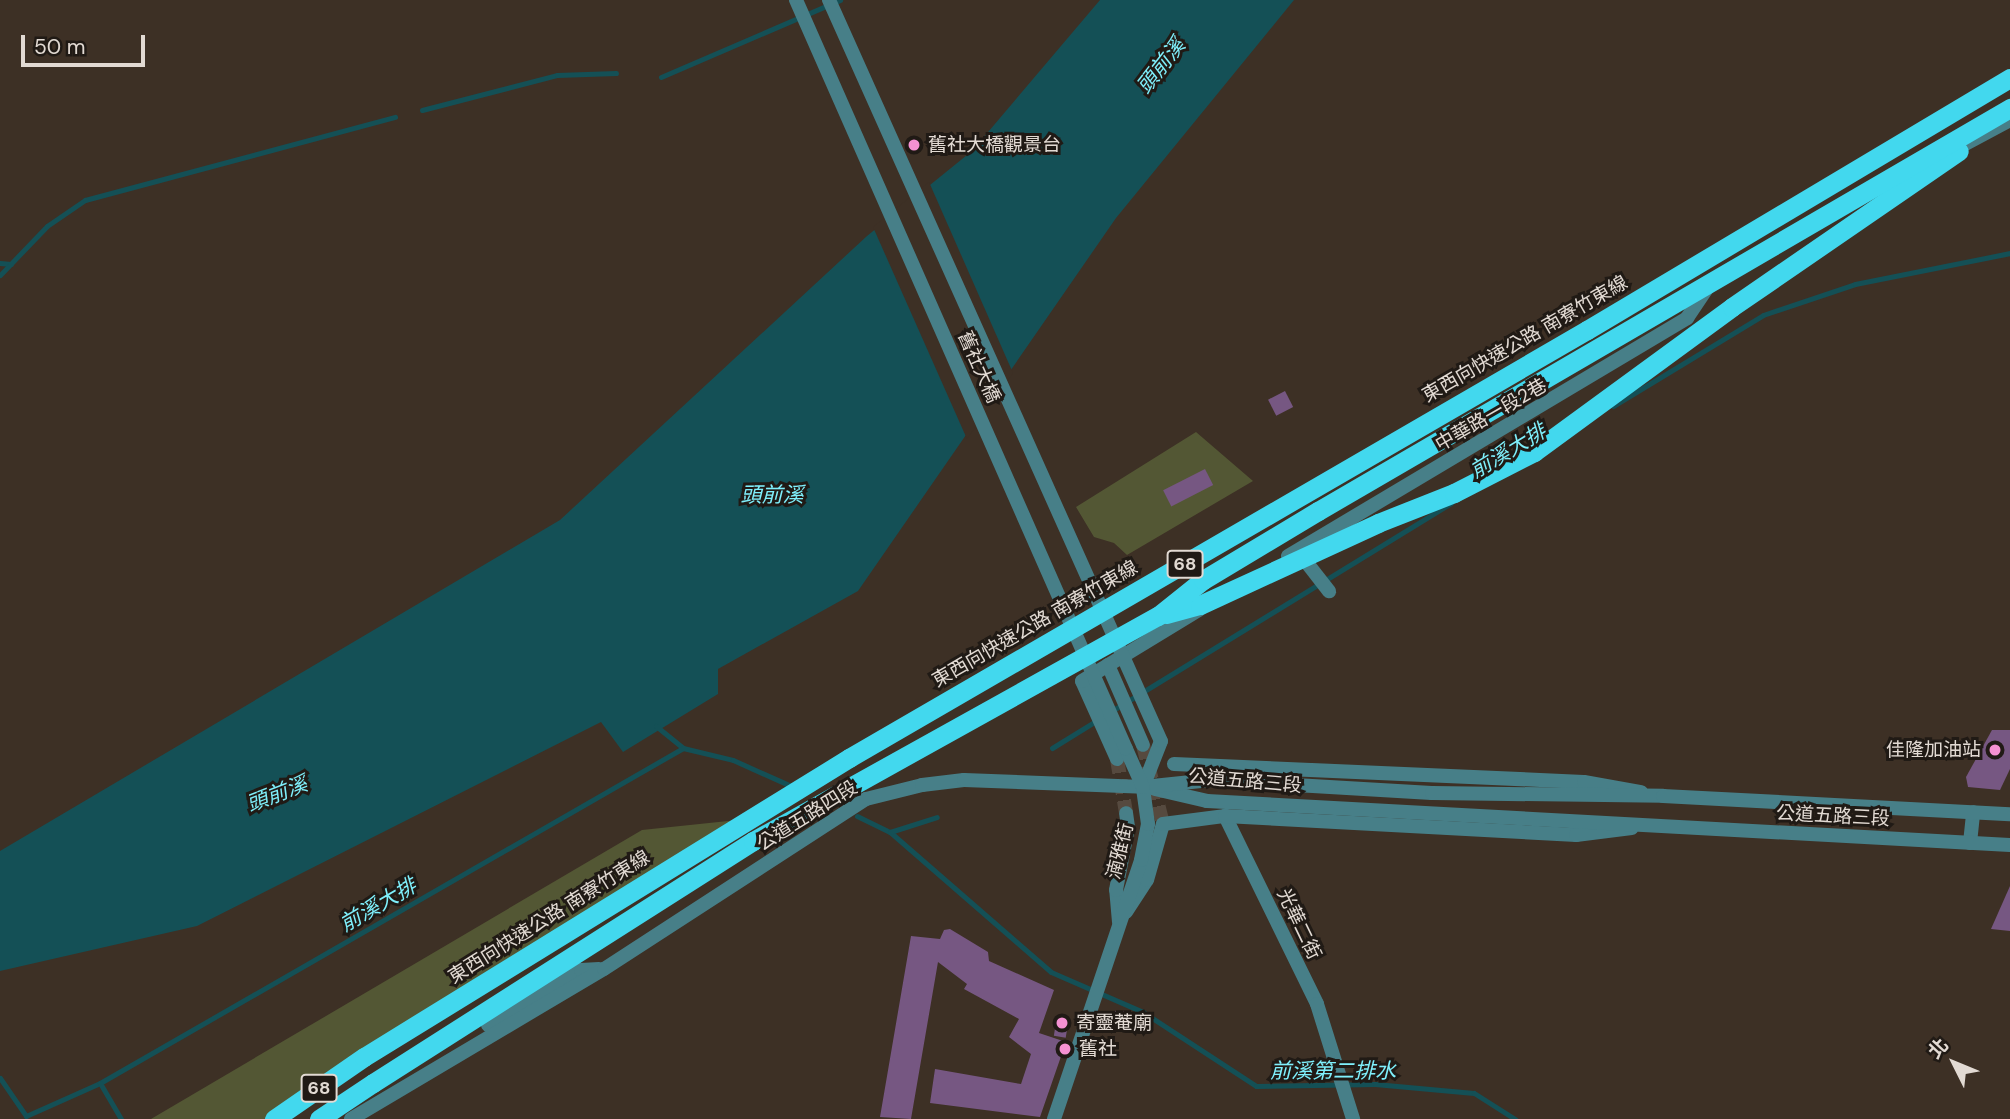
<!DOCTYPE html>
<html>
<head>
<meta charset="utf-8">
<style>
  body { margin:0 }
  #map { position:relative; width:2010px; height:1119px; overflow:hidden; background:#3d3025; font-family:"DM Sans","Noto Sans TC",sans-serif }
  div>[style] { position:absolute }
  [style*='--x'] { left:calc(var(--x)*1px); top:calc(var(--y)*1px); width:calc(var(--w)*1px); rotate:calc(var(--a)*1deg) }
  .green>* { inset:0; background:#535734 }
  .water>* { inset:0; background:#145056 }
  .pier>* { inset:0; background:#3d3025 }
  .stream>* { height:5px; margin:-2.5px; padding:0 2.5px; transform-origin:2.5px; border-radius:2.5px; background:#145056 }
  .building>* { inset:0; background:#765782; transform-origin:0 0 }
  .minor-tunnel>* { height:14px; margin-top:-7px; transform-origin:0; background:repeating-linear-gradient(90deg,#564a3f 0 14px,transparent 0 21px) }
  .minor>* { height:14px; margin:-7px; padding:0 7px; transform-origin:7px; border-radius:7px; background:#477f88 }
  .tertiary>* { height:14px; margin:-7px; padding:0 7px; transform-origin:7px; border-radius:7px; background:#477f88 }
  .trunk>* { height:19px; margin:-9.5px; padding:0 9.5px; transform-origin:9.5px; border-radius:9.5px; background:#42d8ee }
  .tertiary-bridge>* { height:14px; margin:-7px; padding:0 7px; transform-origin:7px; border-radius:7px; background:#477f88 }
  .trunk-bridge>* { height:19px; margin:-9.5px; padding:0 9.5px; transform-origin:9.5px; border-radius:9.5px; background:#42d8ee }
  .dots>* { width:19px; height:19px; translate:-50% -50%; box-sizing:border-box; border:4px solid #201a15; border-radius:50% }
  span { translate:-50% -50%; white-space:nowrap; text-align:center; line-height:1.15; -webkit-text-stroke:6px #201a15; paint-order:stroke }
  .shield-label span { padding:2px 5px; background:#201a15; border:2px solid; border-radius:5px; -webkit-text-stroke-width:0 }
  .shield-label { font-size:18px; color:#e2dad3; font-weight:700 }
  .poi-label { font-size:19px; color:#e2dad3 }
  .left { translate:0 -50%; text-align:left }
  .right { translate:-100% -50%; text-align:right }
  .street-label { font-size:19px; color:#e2dad3 }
  .water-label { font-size:21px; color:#7ff0fc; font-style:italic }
  .north { position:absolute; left:1919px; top:1028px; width:70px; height:70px; -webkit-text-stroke:5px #201a15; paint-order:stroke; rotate:313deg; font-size:19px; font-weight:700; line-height:28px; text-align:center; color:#e2dad3 }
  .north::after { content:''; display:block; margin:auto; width:24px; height:32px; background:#e2dad3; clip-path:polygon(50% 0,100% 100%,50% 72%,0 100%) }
  .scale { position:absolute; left:21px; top:35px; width:124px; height:32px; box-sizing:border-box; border:4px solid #e2dad3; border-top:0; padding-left:9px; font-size:21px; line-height:24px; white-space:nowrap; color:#e2dad3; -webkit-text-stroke:5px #201a15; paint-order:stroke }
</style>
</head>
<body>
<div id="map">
  <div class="green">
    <i style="clip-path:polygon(1196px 432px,1253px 481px,1127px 555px,1114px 543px,1094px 537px,1076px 507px)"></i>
    <i style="clip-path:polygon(766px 817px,271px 1119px,151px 1119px,642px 830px)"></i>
  </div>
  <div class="water">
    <i style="clip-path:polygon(1100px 0,1294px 0,1116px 218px,858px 591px,718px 669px,718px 694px,623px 752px,601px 722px,197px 926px,0 971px,0 851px,560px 520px,867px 236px,972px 151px)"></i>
  </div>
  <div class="pier">
    <i style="clip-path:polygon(929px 182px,1013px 373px,967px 439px,873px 227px)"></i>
  </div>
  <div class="stream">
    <i style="--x:661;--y:77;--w:195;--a:-23.3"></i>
    <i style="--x:422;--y:110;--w:139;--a:-14.5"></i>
    <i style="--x:557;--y:75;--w:59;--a:-1.9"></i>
    <i style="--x:0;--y:263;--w:11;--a:5"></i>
    <i style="--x:0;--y:275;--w:68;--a:-46.2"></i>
    <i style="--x:47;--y:226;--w:46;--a:-34.4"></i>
    <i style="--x:85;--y:200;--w:321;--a:-15"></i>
    <i style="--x:1613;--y:406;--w:175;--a:-31.2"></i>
    <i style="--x:1763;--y:315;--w:97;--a:-18.6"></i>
    <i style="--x:1855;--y:284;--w:158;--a:-11.3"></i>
    <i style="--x:1110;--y:712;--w:400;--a:-31.5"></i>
    <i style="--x:656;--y:726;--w:35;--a:39"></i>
    <i style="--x:1052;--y:748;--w:55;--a:-31.7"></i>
    <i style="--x:857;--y:816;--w:37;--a:26"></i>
    <i style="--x:890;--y:832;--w:213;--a:41"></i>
    <i style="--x:1051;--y:972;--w:100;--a:23.5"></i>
    <i style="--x:1143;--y:1012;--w:135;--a:33.2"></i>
    <i style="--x:1256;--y:1086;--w:119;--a:-1"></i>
    <i style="--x:1375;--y:1084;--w:99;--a:5.2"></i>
    <i style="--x:1474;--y:1093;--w:49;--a:32.4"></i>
    <i style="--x:890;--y:832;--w:49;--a:-17.7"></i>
    <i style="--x:0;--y:1078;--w:46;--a:55.6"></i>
    <i style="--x:26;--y:1116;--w:81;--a:-24"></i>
    <i style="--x:100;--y:1083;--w:672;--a:-29.88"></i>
    <i style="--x:683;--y:748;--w:51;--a:13.5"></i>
    <i style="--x:733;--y:760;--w:64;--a:24.1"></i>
    <i style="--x:100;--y:1083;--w:42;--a:59.7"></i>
  </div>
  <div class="building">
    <i style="left:1285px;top:391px;width:18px;height:19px;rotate:63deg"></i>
    <i style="left:1205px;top:469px;width:18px;height:47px;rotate:63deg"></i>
    <i style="clip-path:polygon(1992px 730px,2010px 730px,2010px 769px,2000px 790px,1968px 787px,1966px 777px)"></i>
    <i style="clip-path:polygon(2010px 886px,2010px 931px,1991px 929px)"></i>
    <i style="clip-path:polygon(950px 929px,988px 952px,989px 961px,1054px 990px,1039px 1033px,1066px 1042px,1040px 1117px,930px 1103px,935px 1069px,1021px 1084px,1031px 1054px,1009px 1037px,1019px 1019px,964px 989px,967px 984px,938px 962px,911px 1119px,880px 1117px,911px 936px,940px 939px,944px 930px)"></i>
    <i style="left:1124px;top:1011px;width:17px;height:14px;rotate:87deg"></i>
    <i style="left:1057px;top:1016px;width:12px;height:20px;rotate:9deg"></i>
  </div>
  <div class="minor-tunnel">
    <i style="--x:1143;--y:745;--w:81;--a:75.8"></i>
    <i style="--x:1117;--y:759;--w:55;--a:80.5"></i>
  </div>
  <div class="minor">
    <i style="--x:1952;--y:151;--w:66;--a:-28.1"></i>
    <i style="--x:1288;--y:556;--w:465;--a:-30.8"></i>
    <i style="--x:1687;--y:318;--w:40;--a:-56"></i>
    <i style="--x:1307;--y:563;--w:36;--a:52"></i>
    <i style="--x:1108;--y:665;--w:87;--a:66.4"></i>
    <i style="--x:1117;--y:759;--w:85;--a:-114.2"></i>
    <i style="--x:1082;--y:681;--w:137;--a:-31.3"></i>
    <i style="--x:1174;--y:764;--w:410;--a:2.5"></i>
    <i style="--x:1584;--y:782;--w:58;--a:10"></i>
    <i style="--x:1225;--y:816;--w:209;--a:63.9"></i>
    <i style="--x:1317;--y:1004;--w:121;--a:72.6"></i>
    <i style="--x:1970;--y:843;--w:31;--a:-84"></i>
    <i style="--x:1126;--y:912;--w:38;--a:-57"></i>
    <i style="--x:1147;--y:880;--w:58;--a:-74.1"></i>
    <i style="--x:1163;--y:824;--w:63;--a:-7.4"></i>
    <i style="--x:1225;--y:816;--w:352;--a:3.1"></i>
    <i style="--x:1576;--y:835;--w:56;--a:-7.1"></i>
    <i style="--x:1119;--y:922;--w:32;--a:-95"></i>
    <i style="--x:1116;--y:890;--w:64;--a:-79.2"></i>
    <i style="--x:1128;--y:827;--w:14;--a:-98"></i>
  </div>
  <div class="tertiary">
    <i style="--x:1143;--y:787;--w:49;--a:-68.6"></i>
    <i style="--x:1155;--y:789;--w:53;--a:13"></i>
    <i style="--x:1207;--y:801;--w:804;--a:3.14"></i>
    <i style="--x:488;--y:1025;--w:108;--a:-30.6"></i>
    <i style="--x:581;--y:970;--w:18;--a:-3"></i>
    <i style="--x:351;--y:1119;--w:294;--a:-30.7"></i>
    <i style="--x:604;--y:969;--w:312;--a:-33"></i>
    <i style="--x:866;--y:799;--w:58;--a:-14"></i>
    <i style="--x:922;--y:785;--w:42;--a:-6.8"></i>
    <i style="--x:964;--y:780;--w:179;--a:2.2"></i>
    <i style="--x:1143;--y:787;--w:68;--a:-5.9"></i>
    <i style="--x:1211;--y:780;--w:221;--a:3.4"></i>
    <i style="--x:1432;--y:793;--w:231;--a:0.7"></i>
    <i style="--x:1663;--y:796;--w:347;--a:3"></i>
    <i style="--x:1054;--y:1119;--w:273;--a:-71.4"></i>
    <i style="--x:1141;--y:860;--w:37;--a:-79"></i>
    <i style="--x:1148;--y:824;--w:37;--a:-98"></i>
    <i style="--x:1143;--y:787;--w:42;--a:-114.1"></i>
  </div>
  <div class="trunk">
    <i style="--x:1378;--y:523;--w:82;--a:-21.5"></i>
    <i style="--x:1454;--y:493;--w:90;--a:-27.1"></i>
    <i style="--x:1534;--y:452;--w:245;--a:-36.2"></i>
    <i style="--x:1732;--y:307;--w:275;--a:-34.5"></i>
    <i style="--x:274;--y:1119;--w:109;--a:-34.6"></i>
    <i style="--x:319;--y:1119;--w:65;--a:-33.7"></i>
  </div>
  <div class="tertiary-bridge">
    <i style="--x:796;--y:0;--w:818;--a:66.22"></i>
    <i style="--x:829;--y:0;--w:812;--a:65.87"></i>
  </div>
  <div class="trunk-bridge">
    <i style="--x:1166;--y:614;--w:35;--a:-15"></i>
    <i style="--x:1200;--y:605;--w:196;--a:-24.7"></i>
    <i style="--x:364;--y:1057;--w:570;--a:-31.65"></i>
    <i style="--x:849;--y:758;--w:853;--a:-30.11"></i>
    <i style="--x:1587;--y:330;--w:492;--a:-30.8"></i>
    <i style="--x:373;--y:1083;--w:451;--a:-32.5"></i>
    <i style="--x:753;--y:841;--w:463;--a:-29.1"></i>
    <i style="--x:1158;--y:616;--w:58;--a:-38.7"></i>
    <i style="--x:1203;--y:580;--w:134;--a:-31"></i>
    <i style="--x:1318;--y:511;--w:801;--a:-30.22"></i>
  </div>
  <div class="dots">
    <i style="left:914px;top:145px;background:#f591d2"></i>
    <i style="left:1995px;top:750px;background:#f591d2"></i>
    <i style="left:1062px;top:1023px;background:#f591d2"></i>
    <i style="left:1065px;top:1049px;background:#f591d2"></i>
  </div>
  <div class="shield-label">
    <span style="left:1185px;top:564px">68</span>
    <span style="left:319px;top:1088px">68</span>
  </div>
  <div class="poi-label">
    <span class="left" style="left:928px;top:145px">舊社大橋觀景台</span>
    <span class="right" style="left:1981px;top:750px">佳隆加油站</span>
    <span class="left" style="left:1076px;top:1023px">寄靈菴廟</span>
    <span class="left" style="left:1079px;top:1049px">舊社</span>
  </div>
  <div class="street-label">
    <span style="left:1525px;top:339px;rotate:-30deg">東西向快速公路 南寮竹東線</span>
    <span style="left:979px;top:367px;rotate:66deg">舊社大橋</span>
    <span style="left:1491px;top:415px;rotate:-30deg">中華路一段2巷</span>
    <span style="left:1035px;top:624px;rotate:-30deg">東西向快速公路 南寮竹東線</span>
    <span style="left:1245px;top:781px;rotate:5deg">公道五路三段</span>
    <span style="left:807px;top:816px;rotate:-32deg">公道五路四段</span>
    <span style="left:1833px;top:816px;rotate:3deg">公道五路三段</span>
    <span style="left:1120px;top:851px;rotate:-76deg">湳雅街</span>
    <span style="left:549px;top:917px;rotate:-32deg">東西向快速公路 南寮竹東線</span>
    <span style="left:1299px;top:924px;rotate:64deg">光華二街</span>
  </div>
  <div class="water-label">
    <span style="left:1161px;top:66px;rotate:-52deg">頭前溪</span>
    <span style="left:1508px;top:451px;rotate:-31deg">前溪大排</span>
    <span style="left:772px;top:495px">頭前溪</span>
    <span style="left:277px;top:794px;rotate:-21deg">頭前溪</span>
    <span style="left:378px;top:905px;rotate:-30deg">前溪大排</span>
    <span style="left:1333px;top:1071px">前溪第二排水</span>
  </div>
  <div class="north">北</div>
  <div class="scale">50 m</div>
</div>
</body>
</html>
